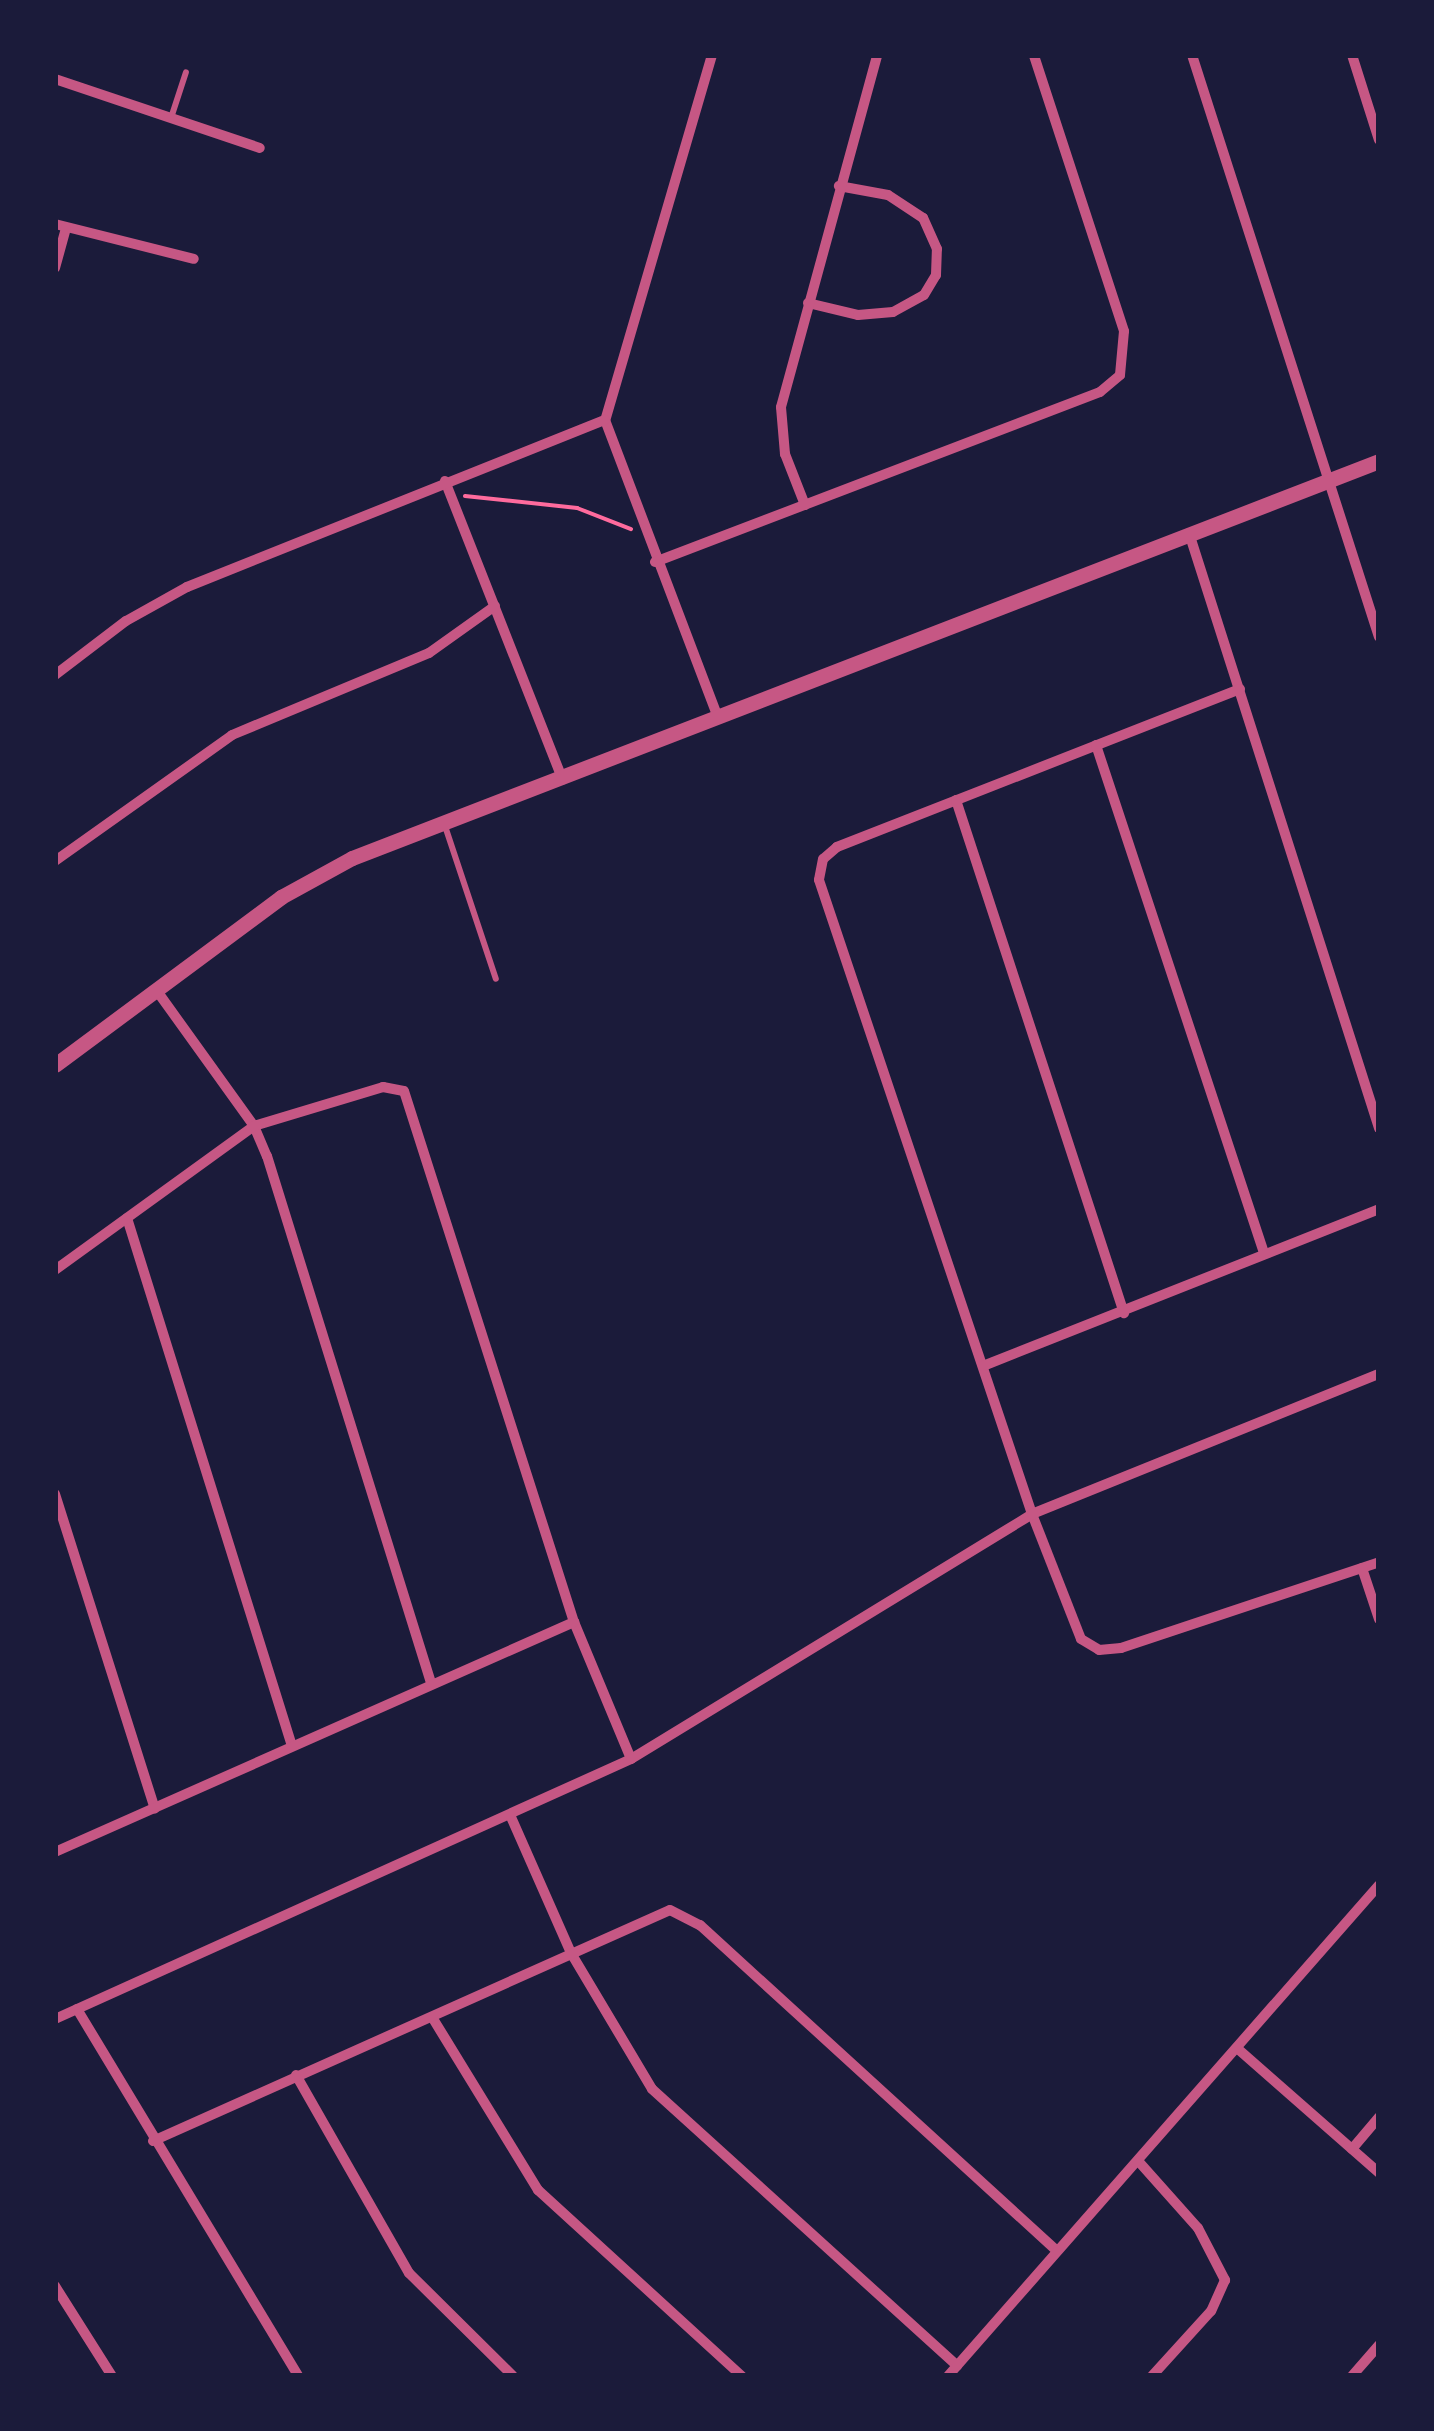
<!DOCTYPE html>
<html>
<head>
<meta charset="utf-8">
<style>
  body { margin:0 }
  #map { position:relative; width:1434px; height:2431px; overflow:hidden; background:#1b1b3a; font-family:Signika,sans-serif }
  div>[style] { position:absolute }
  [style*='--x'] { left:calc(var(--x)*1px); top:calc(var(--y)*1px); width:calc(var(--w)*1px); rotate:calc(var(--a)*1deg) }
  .path>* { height:4px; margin:-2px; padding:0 2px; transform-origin:2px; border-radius:2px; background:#ff6b9d }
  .service>* { height:6px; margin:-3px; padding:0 3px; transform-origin:3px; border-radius:3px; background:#c65784 }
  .minor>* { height:10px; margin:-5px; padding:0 5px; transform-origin:5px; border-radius:5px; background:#c65784 }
  .tertiary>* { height:15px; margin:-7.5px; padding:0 7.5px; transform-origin:7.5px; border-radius:7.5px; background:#c65784 }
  span { translate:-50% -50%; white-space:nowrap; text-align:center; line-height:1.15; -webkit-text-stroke:8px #1b1b3a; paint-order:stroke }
  .frame { position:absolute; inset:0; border:58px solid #1b1b3a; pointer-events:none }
</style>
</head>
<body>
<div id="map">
  <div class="path">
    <i style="--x:465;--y:496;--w:113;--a:6.1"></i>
    <i style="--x:577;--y:508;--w:58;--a:21.3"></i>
  </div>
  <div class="service">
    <i style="--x:171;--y:118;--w:48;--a:-71.9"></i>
    <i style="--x:445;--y:826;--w:161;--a:71.6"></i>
  </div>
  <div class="minor">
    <i style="--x:712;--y:55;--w:380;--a:106.3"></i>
    <i style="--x:605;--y:420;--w:319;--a:69.2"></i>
    <i style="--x:1192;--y:55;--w:611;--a:72.19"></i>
    <i style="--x:1352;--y:55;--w:89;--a:72.4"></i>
    <i style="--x:55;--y:79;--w:216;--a:18.6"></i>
    <i style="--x:55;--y:224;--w:143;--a:14.1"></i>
    <i style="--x:55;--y:268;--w:41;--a:-74.6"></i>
    <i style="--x:808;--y:303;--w:51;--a:13.5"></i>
    <i style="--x:858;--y:315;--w:35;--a:-5"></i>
    <i style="--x:893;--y:312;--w:35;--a:-29"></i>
    <i style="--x:924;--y:295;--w:23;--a:-59"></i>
    <i style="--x:936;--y:275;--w:26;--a:-88"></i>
    <i style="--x:937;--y:249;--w:34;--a:-114"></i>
    <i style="--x:923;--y:218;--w:42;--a:-146.7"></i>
    <i style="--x:888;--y:195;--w:50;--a:-169.6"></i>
    <i style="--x:445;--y:481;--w:321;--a:68.5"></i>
    <i style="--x:805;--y:505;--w:55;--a:-111.4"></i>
    <i style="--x:785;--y:454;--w:47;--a:-94.9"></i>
    <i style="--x:781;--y:407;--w:365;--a:-74.7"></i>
    <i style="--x:1189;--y:533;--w:625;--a:72.29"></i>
    <i style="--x:655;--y:562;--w:476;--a:-20.9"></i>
    <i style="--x:1100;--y:392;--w:26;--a:-40"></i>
    <i style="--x:1120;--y:375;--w:44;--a:-84.8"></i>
    <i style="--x:1124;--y:331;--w:290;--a:-108.1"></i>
    <i style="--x:55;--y:675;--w:89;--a:-37.3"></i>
    <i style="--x:126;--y:621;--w:70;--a:-29.1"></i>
    <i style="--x:187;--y:587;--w:450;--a:-21.8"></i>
    <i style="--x:1240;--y:689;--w:433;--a:158.6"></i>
    <i style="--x:837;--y:847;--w:18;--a:139"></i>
    <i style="--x:823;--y:859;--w:21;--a:101"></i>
    <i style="--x:819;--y:880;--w:669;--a:71.43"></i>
    <i style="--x:1032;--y:1514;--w:134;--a:68.6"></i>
    <i style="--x:1081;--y:1639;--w:21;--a:31"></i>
    <i style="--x:1099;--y:1650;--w:22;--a:-5"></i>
    <i style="--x:1121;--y:1648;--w:272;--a:-18.4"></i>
    <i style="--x:1096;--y:745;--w:535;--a:71.7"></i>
    <i style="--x:956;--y:800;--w:540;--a:71.87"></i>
    <i style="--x:55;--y:861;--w:217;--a:-35.4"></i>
    <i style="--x:232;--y:735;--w:213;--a:-22.6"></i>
    <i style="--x:429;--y:653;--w:81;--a:-35.5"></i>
    <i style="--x:157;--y:991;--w:166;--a:54.3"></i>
    <i style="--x:254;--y:1126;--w:33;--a:67"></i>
    <i style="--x:267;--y:1156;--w:552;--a:72.71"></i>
    <i style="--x:127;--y:1218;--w:553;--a:72.65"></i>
    <i style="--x:55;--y:1270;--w:246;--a:-35.9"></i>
    <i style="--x:254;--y:1126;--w:135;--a:-16.8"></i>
    <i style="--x:383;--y:1087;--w:21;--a:11"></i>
    <i style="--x:404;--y:1091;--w:558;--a:72.25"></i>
    <i style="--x:574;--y:1622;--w:148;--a:67.4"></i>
    <i style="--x:983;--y:1366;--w:426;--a:-21.6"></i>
    <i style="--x:55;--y:1494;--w:330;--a:72.4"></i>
    <i style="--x:1362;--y:1568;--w:54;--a:71.6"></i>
    <i style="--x:511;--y:1817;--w:149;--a:66.2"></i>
    <i style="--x:571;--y:1953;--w:158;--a:59.2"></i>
    <i style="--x:652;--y:2089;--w:412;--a:42.2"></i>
    <i style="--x:55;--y:1852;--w:568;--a:-23.9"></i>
    <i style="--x:77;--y:2009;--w:428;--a:58.9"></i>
    <i style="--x:432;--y:2017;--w:203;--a:58.5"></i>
    <i style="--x:538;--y:2190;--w:276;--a:42.4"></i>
    <i style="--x:55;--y:2019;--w:632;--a:-24.29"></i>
    <i style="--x:631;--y:1759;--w:470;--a:-31.4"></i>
    <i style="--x:1032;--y:1514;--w:374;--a:-22"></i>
    <i style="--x:1238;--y:2049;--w:188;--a:41.3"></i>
    <i style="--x:296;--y:2075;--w:228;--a:60.3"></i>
    <i style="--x:409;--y:2273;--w:146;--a:44.7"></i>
    <i style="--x:153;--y:2141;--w:566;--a:-24.08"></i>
    <i style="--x:670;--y:1910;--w:34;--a:27"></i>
    <i style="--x:700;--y:1925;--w:482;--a:42.4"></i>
    <i style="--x:1352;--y:2149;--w:42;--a:-49.8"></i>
    <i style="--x:1140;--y:2163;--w:87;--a:48.3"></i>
    <i style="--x:1198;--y:2228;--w:59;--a:62.6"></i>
    <i style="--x:1225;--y:2280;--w:34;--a:114"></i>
    <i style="--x:1211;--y:2311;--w:88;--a:132.2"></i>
    <i style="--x:55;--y:2286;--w:107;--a:57.7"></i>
    <i style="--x:948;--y:2376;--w:653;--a:-48.72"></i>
    <i style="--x:1352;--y:2376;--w:41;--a:-48.9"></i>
  </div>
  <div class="tertiary">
    <i style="--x:55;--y:1065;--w:282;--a:-36.6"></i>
    <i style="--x:281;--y:897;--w:81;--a:-28.8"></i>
    <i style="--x:352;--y:858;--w:1101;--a:-21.13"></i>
  </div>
  <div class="frame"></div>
</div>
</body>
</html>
